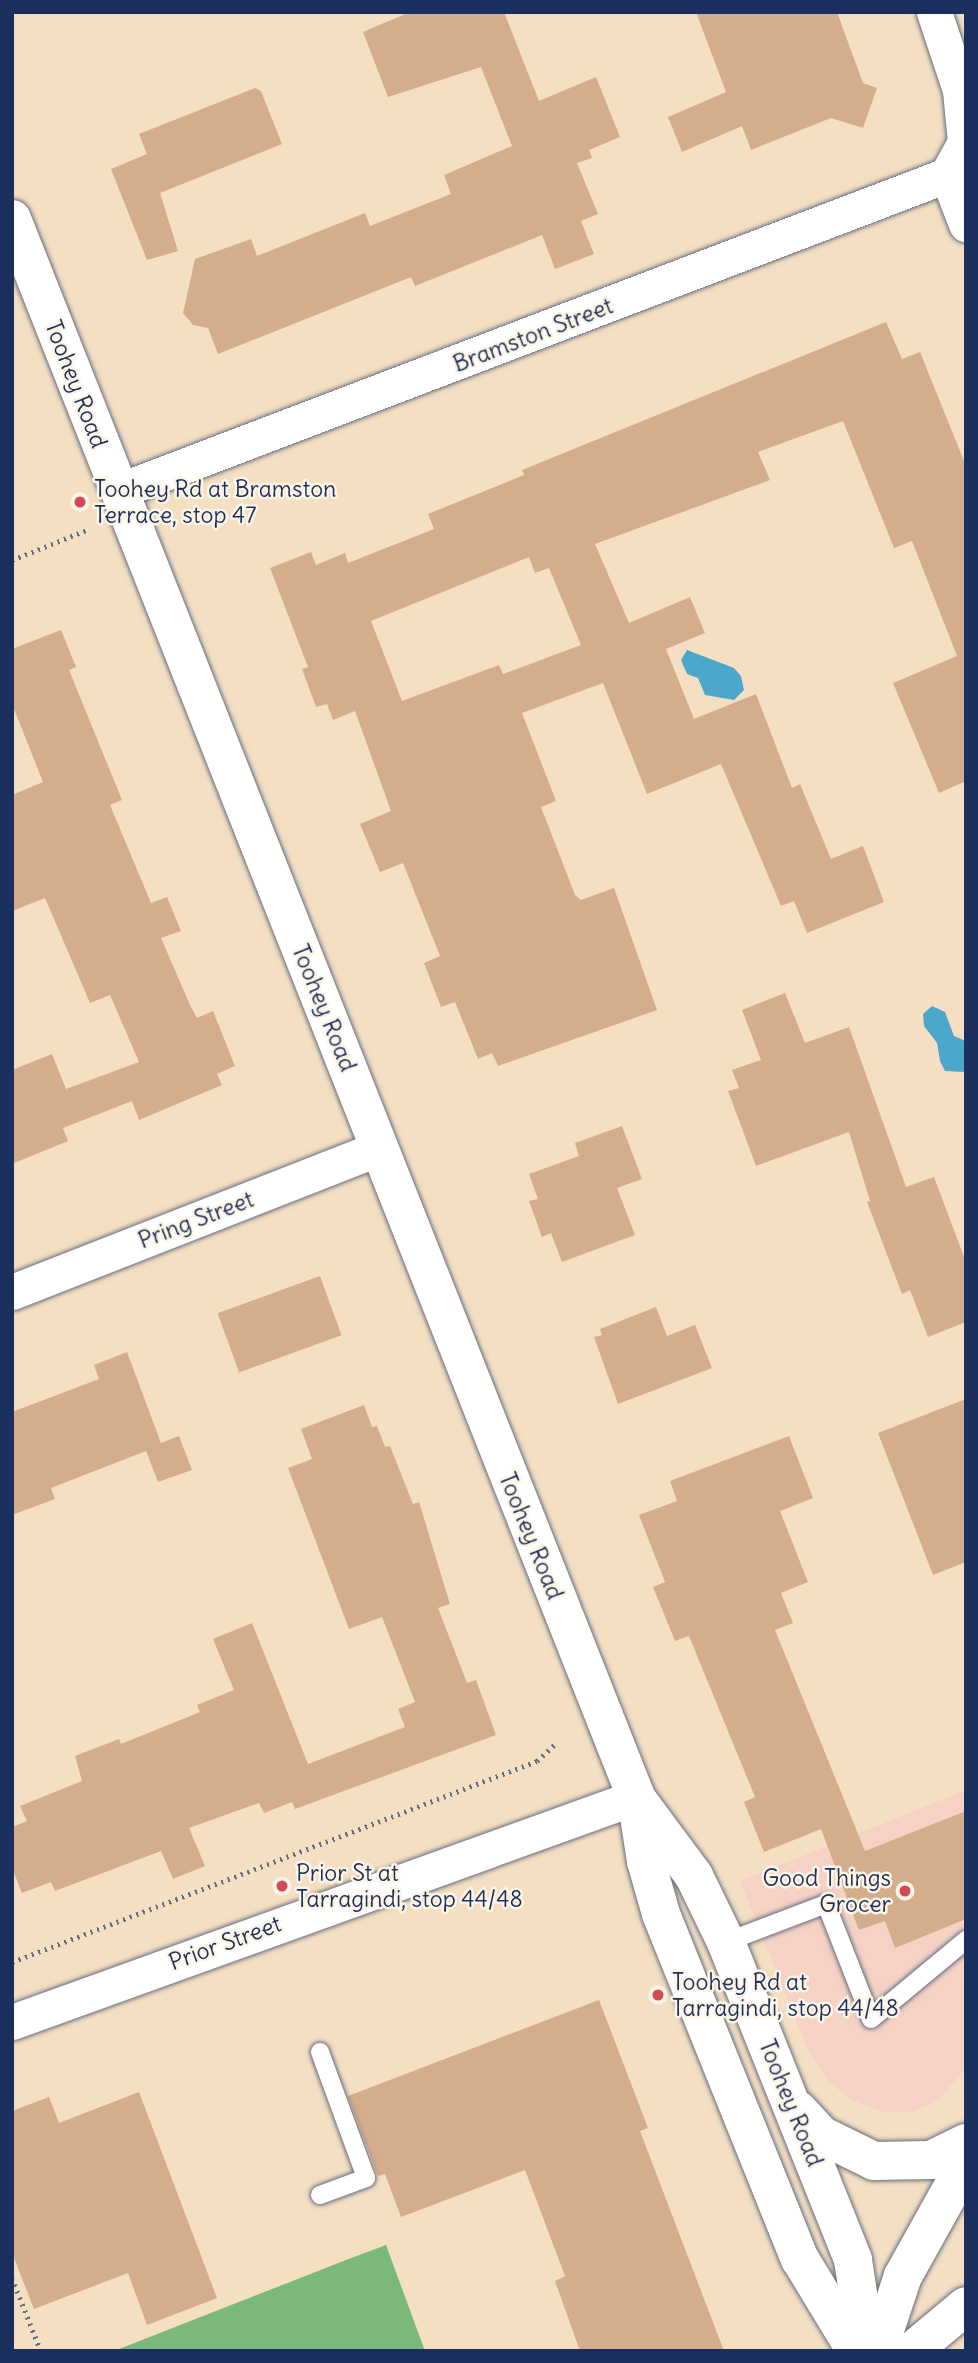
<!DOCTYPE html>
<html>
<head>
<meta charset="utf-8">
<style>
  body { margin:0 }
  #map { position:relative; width:978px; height:2363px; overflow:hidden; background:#f5dfc2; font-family:Delius,sans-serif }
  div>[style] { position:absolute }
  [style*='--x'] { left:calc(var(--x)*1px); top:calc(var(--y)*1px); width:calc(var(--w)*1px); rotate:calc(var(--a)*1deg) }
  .built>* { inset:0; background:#f6d2c5 }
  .forest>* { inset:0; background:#7ab97a }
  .water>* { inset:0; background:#4da7cb }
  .building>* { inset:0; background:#d4ad8c; transform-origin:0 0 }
  .path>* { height:4.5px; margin-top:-2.25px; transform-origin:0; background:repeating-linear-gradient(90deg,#676d81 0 2px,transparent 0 7px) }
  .roads { filter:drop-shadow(0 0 2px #676d81) drop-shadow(0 0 2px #676d81) }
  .lane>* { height:18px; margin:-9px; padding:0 9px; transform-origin:9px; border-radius:9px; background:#fff }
  .street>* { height:35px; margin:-17.5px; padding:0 17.5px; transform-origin:17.5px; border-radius:17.5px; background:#fff }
  .secondary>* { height:38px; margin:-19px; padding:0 19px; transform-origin:19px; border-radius:19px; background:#fff }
  .dots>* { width:19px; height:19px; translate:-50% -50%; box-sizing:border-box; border:4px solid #fcf5e5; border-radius:50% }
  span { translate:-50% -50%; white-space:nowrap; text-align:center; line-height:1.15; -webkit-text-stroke:5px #fcf5e5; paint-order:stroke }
  .street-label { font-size:23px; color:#1b2f5e }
  .poi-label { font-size:23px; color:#1b2f5e }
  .left { translate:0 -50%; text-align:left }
  .right { translate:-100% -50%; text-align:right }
  .frame { position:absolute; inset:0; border:14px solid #1b2f5e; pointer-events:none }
</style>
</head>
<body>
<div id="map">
  <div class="built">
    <i style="clip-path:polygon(966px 1790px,966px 2068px,937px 2101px,911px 2112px,883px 2112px,852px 2100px,830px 2083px,809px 2052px,740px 1881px)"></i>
  </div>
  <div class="forest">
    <i style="clip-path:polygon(386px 2245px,425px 2351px,114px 2351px,346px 2260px)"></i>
  </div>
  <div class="water">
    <i style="clip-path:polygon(687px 650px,734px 668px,741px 676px,744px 690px,734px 700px,705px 695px,698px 678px,687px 674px,681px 660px)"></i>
    <i style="clip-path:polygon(932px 1006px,945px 1012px,954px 1036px,966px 1041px,965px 1072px,945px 1071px,940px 1061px,937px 1043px,924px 1026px,923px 1014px)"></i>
  </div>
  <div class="building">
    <i style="clip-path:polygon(410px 12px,504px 12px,539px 101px,596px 77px,620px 137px,589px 150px,592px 158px,577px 163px,598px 214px,581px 221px,594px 254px,555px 269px,542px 235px,415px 286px,411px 277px,218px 354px,208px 328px,193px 325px,183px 313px,195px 259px,251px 239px,257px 256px,365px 213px,370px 226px,451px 194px,444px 175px,512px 146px,481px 67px,388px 97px,363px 32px)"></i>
    <i style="clip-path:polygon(696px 12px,837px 12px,863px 83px,877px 88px,863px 128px,831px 118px,751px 150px,742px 126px,682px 152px,668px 117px,726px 92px)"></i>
    <i style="clip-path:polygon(255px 88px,261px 91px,282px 144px,160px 193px,178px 251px,147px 260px,111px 169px,147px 154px,139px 134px)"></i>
    <i style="clip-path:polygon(evenodd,886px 322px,902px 359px,920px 352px,966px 466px,966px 781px,939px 793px,893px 683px,957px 656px,912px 541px,894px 548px,843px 421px,758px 452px,770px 480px,595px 544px,629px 623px,690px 597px,705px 633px,666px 649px,694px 719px,756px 694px,792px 788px,800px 784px,831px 859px,863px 846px,884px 902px,807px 933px,794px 901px,781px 906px,721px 764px,647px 794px,603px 683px,522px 713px,556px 801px,541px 807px,575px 895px,581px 900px,614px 888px,657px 1010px,498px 1066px,492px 1053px,478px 1059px,455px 1002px,441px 1007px,424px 963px,440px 956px,403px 863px,380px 872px,360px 824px,391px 811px,355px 711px,333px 720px,327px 704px,316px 707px,302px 669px,308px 667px,270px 568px,311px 552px,316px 565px,345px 553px,348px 563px,434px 529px,428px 514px,524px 475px,522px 470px,886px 322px,529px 557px,535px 573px,549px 568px,581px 645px,503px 674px,499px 665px,402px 701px,371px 621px,529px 557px)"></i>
    <i style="clip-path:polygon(61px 630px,76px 667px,69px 670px,122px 800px,110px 805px,151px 903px,167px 897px,181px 931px,161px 938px,190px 1005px,197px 1018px,213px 1011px,235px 1066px,217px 1074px,222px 1085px,139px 1120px,132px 1101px,63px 1128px,68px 1141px,12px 1164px,12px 1070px,52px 1054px,66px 1089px,139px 1062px,110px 995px,90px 1003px,45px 898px,12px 911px,12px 795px,43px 782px,12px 704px,12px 649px)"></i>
    <i style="clip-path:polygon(785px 993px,805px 1043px,849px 1027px,906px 1187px,934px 1177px,966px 1262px,966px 1322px,928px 1337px,910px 1290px,902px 1294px,867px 1202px,870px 1201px,849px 1132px,756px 1166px,728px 1091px,739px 1088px,732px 1070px,761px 1060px,742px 1010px)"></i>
    <i style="clip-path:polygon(622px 1126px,642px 1179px,617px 1188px,635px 1235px,562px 1262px,551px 1233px,542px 1237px,529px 1201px,538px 1199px,529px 1174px,579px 1156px,575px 1143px)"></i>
    <i style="left:320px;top:1276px;width:63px;height:109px;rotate:70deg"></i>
    <i style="clip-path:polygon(656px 1307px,667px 1336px,695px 1325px,712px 1368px,618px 1404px,594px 1337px,602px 1335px,600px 1329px)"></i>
    <i style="clip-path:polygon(127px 1352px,161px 1443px,179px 1436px,192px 1470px,158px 1482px,146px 1451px,51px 1488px,55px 1499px,12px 1515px,12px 1412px,99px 1379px,94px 1365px)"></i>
    <i style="clip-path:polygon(966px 1399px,966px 1562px,933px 1575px,878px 1433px)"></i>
    <i style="clip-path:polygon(364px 1405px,372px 1427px,377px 1426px,385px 1447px,390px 1446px,413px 1504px,419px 1502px,450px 1604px,438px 1608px,467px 1683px,476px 1680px,496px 1735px,295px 1809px,292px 1802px,264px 1813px,259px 1803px,189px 1828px,205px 1866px,173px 1879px,161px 1851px,55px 1891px,51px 1882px,22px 1893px,12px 1868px,12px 1827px,27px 1821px,20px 1806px,82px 1781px,75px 1756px,119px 1739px,121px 1744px,200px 1712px,197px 1705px,234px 1690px,213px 1639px,252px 1623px,308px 1764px,405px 1727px,398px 1709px,415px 1702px,382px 1617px,349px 1629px,288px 1468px,312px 1459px,301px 1429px)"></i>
    <i style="clip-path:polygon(789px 1436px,813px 1498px,780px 1511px,808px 1582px,781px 1593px,793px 1623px,775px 1630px,865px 1851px,966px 1811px,966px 1919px,895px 1948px,885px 1921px,859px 1930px,821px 1829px,764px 1852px,744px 1802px,755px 1797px,689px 1636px,675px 1641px,653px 1587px,665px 1582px,639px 1515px,677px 1501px,670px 1481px)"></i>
    <i style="clip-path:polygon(599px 2000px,648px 2128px,640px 2131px,724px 2351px,580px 2351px,555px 2281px,565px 2276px,525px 2170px,401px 2217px,385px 2174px,378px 2176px,348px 2096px)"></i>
    <i style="clip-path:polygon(139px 2092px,217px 2298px,147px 2325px,128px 2273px,34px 2309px,12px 2253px,12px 2111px,49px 2097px,59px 2123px)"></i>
  </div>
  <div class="path">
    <i style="--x:12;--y:560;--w:83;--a:-21.9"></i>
    <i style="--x:12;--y:1962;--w:562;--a:-20.95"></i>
    <i style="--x:537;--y:1761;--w:26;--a:-43"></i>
    <i style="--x:12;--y:2278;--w:79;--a:68.3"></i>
  </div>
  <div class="roads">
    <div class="lane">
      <i style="--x:726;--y:1942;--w:107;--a:-20.8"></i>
      <i style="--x:826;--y:1904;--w:123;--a:68.6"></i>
      <i style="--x:871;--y:2019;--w:124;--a:-39.7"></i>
      <i style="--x:320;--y:2052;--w:134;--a:69.9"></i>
      <i style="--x:366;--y:2178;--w:49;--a:159.7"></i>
    </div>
    <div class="street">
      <i style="--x:934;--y:12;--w:82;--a:71.6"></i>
      <i style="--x:960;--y:90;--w:52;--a:84.5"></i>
      <i style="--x:965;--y:142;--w:38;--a:119"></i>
      <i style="--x:947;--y:175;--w:53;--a:68.8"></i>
      <i style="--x:118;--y:491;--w:887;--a:-20.87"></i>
      <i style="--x:12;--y:1292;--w:395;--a:-21.4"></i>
      <i style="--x:12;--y:2022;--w:663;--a:-19.83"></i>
    </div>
    <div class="secondary">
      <i style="--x:12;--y:219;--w:1697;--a:68.42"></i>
      <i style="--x:636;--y:1797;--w:65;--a:81.1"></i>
      <i style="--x:646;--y:1861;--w:55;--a:74.2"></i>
      <i style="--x:661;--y:1914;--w:372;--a:68.1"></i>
      <i style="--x:800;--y:2259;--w:108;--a:58.7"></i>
      <i style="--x:637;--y:1799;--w:96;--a:53.5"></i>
      <i style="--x:694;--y:1876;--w:73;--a:64.1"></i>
      <i style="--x:726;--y:1942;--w:342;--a:68.2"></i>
      <i style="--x:853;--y:2260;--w:92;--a:81.3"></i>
      <i style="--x:798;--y:2110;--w:34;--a:47"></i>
      <i style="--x:821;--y:2135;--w:59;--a:26.1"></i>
      <i style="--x:874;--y:2161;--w:57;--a:-1"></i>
      <i style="--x:931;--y:2160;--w:39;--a:-26"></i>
      <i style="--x:878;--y:2351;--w:79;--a:-71.6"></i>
      <i style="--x:903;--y:2276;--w:129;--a:-60.9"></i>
      <i style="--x:912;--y:2351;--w:70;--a:-39.8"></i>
    </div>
  </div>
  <div class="dots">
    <i style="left:80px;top:502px;background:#d1495b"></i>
    <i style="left:282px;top:1886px;background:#d1495b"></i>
    <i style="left:905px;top:1891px;background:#d1495b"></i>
    <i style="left:658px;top:1995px;background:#d1495b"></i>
  </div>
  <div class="street-label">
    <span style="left:533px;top:335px;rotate:-21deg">Bramston Street</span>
    <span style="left:76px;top:384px;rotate:69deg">Toohey Road</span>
    <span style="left:324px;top:1008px;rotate:68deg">Toohey Road</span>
    <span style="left:196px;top:1220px;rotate:-21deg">Pring Street</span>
    <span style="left:531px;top:1536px;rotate:68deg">Toohey Road</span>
    <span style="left:225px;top:1943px;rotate:-20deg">Prior Street</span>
    <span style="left:791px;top:2103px;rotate:68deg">Toohey Road</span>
  </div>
  <div class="poi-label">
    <span class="left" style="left:94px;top:502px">Toohey Rd at Bramston<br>Terrace, stop 47</span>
    <span class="left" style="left:296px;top:1886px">Prior St at<br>Tarragindi, stop 44/48</span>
    <span class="right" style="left:891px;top:1891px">Good Things<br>Grocer</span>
    <span class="left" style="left:672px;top:1995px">Toohey Rd at<br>Tarragindi, stop 44/48</span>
  </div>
  <div class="frame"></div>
</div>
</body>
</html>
